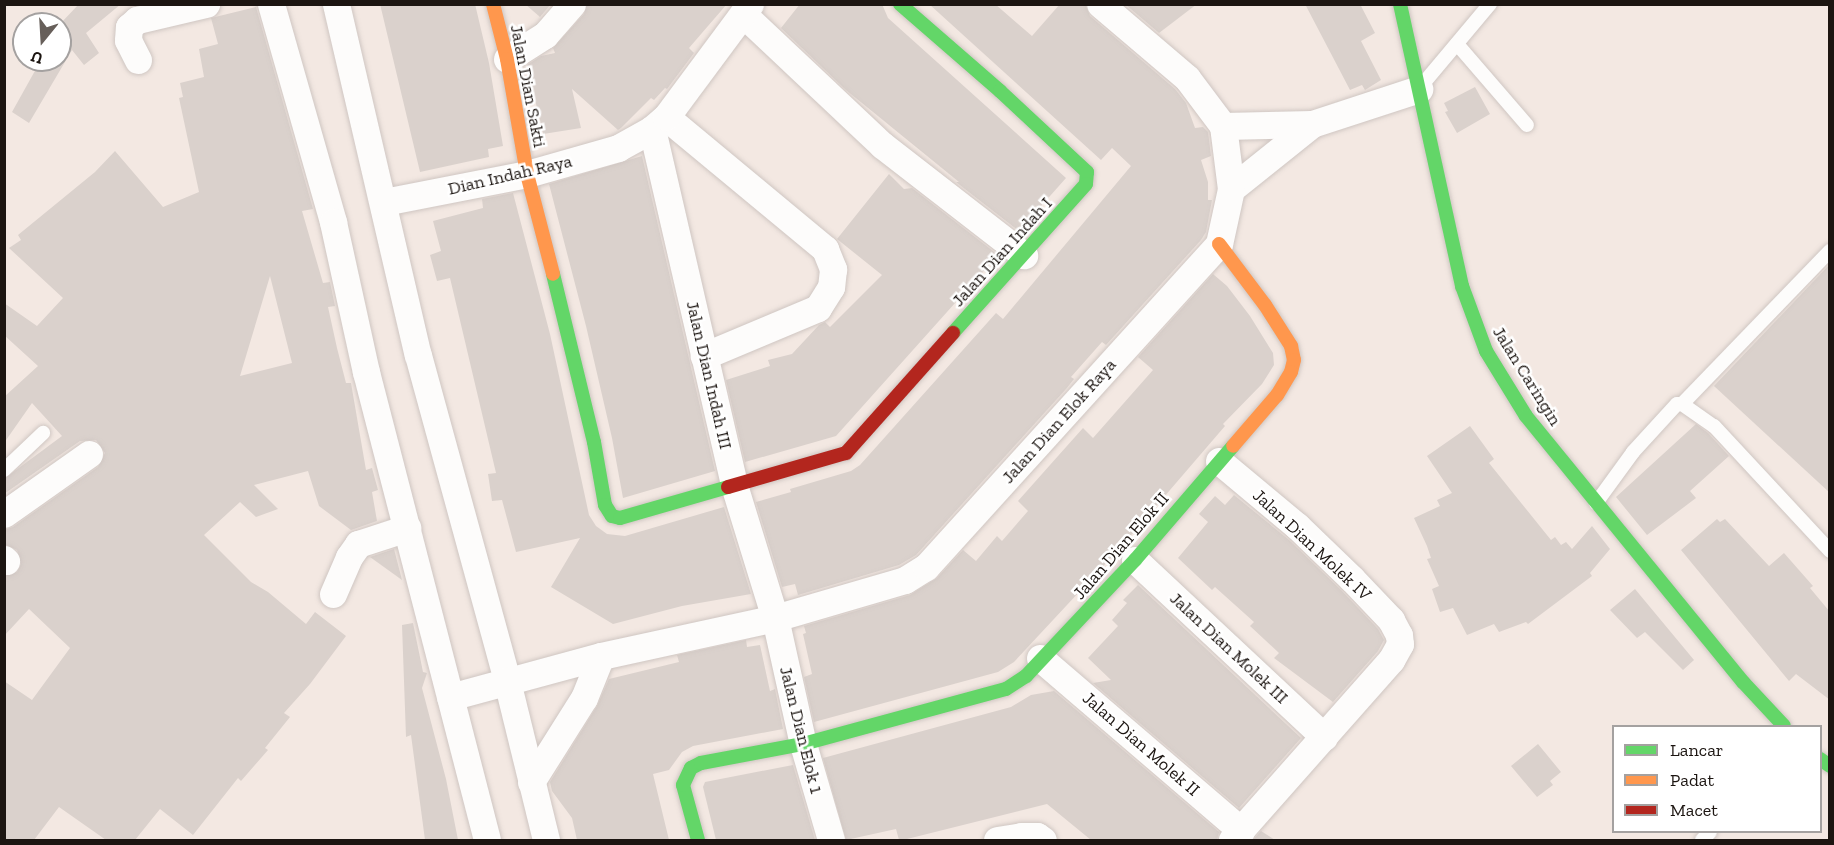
<!DOCTYPE html>
<html>
<head>
<meta charset="utf-8">
<style>
  body { margin:0 }
  #map { position:relative; width:1834px; height:845px; overflow:hidden; background:#f3e8e2; font-family:"Zilla Slab",serif }
  div>[style] { position:absolute }
  [style*='--x'] { left:calc(var(--x)*1px); top:calc(var(--y)*1px); width:calc(var(--w)*1px); rotate:calc(var(--a)*1deg) }
  .building>* { inset:0; background:#dad1cc }
  .roads { filter:drop-shadow(0 0 2px #cfc6c2) drop-shadow(0 0 2px #cfc6c2) }
  .lane>* { height:14px; margin:-7px; padding:0 7px; transform-origin:7px; border-radius:7px; background:#fdfcfb }
  .street>* { height:27px; margin:-13.5px; padding:0 13.5px; transform-origin:13.5px; border-radius:13.5px; background:#fdfcfb }
  .fast>* { height:14px; margin:-7px; padding:0 7px; transform-origin:7px; border-radius:7px; background:#63d668 }
  .slow>* { height:14px; margin:-7px; padding:0 7px; transform-origin:7px; border-radius:7px; background:#ff974d }
  .jam>* { height:14px; margin:-7px; padding:0 7px; transform-origin:7px; border-radius:7px; background:#b3261e }
  span { translate:-50% -50%; white-space:nowrap; text-align:center; line-height:1.15; -webkit-text-stroke:5px #fff; paint-order:stroke }
  .street-label { font-size:18px; color:#1c1511 }
  .frame { position:absolute; inset:0; border:6px solid #1c1511; pointer-events:none }
  .legend { position:absolute; left:1612px; top:725px; width:210px; height:108px; box-sizing:border-box; background:#fff; border:2px solid #a4a1a0; margin:0; padding:8px 10px; list-style:none; font-size:18px; color:#1c1511 }
  .legend li { display:flex; align-items:center; gap:12px; height:30px }
  .legend b { width:30px; border:2px solid #a4a1a0 }
  .north { position:absolute; left:12px; top:12px; width:60px; height:60px; box-sizing:border-box; background:#fff; border:2px solid #a4a1a0; border-radius:50%; rotate:198deg; font-size:16px; font-weight:700; line-height:24px; text-align:center; color:#1c1511 }
  .north::after { content:''; display:block; margin:auto; width:21px; height:27px; background:#675f5a; clip-path:polygon(50% 0,100% 100%,50% 72%,0 100%) }
</style>
</head>
<body>
<div id="map">
  <div class="building">
    <i style="clip-path:polygon(79px 4px,121px 4px,86px 33px,99px 53px,84px 65px,72px 50px,29px 123px,12px 112px,41px 60px,60px 60px,60px 24px)"></i>
    <i style="clip-path:polygon(380px 4px,475px 4px,489px 63px,503px 146px,488px 149px,489px 157px,420px 172px)"></i>
    <i style="clip-path:polygon(525px 4px,551px 4px,540px 17px)"></i>
    <i style="clip-path:polygon(587px 4px,727px 4px,689px 48px,694px 53px,667px 89px,665px 88px,654px 100px,651px 98px,621px 128px,618px 130px,572px 89px,581px 128px,543px 134px,527px 65px,541px 56px,555px 53px,553px 48px,584px 14px)"></i>
    <i style="clip-path:polygon(800px 4px,882px 4px,888px 18px,1066px 178px,1019px 231px,956px 182px,959px 182px,846px 90px,781px 28px)"></i>
    <i style="clip-path:polygon(929px 4px,995px 4px,1032px 36px,1060px 4px,1085px 4px,1090px 16px,1175px 89px,1186px 103px,1195px 128px,1203px 127px,1208px 132px,1211px 156px,1201px 160px,1208px 182px,1208px 200px,1212px 200px,1206px 232px,1201px 240px,1106px 345px,1102px 342px,1071px 377px,1074px 379px,1066px 389px,916px 555px,899px 565px,798px 595px,795px 584px,782px 587px,756px 502px,791px 492px,790px 489px,851px 471px,860px 465px,996px 313px,1003px 319px,1131px 166px,1112px 148px,1101px 160px)"></i>
    <i style="clip-path:polygon(1125px 4px,1197px 4px,1159px 33px)"></i>
    <i style="clip-path:polygon(1305px 4px,1360px 4px,1375px 33px,1361px 41px,1381px 80px,1365px 90px,1362px 85px,1350px 90px)"></i>
    <i style="clip-path:polygon(evenodd,256px 7px,313px 209px,302px 211px,323px 283px,330px 282px,335px 306px,328px 307px,337px 348px,346px 383px,351px 383px,366px 470px,372px 468px,378px 490px,372px 492px,377px 521px,351px 530px,319px 506px,308px 471px,254px 485px,278px 509px,256px 517px,240px 502px,204px 535px,251px 582px,268px 592px,306px 624px,315px 612px,346px 636px,310px 684px,284px 713px,290px 717px,265px 748px,268px 750px,241px 781px,238px 778px,193px 835px,160px 809px,135px 840px,106px 840px,59px 807px,34px 840px,4px 840px,4px 681px,32px 700px,70px 648px,29px 609px,4px 636px,4px 576px,17px 572px,21px 564px,17px 550px,4px 544px,4px 530px,13px 527px,98px 467px,105px 453px,96px 440px,80px 441px,4px 494px,4px 479px,62px 436px,32px 403px,4px 443px,4px 397px,38px 366px,4px 335px,4px 303px,37px 326px,63px 298px,9px 248px,21px 240px,18px 235px,95px 172px,115px 151px,163px 207px,199px 192px,179px 98px,183px 97px,180px 83px,204px 77px,199px 49px,218px 44px,211px 18px,256px 7px,270px 276px,292px 363px,240px 376px,270px 276px)"></i>
    <i style="clip-path:polygon(1475px 87px,1490px 114px,1457px 133px,1445px 112px,1448px 111px,1444px 103px)"></i>
    <i style="clip-path:polygon(642px 156px,715px 471px,623px 498px,612px 438px,586px 326px,549px 184px)"></i>
    <i style="clip-path:polygon(889px 174px,904px 189px,912px 188px,998px 255px,836px 436px,745px 462px,726px 380px,770px 366px,768px 360px,792px 354px,819px 325px,825px 322px,830px 327px,882px 275px,837px 239px)"></i>
    <i style="clip-path:polygon(513px 193px,550px 334px,589px 515px,596px 526px,607px 534px,625px 536px,724px 507px,751px 594px,682px 606px,613px 624px,551px 587px,580px 538px,516px 552px,502px 500px,492px 501px,488px 474px,496px 473px,450px 278px,437px 281px,430px 255px,441px 251px,433px 221px,483px 208px,482px 199px)"></i>
    <i style="clip-path:polygon(1830px 264px,1830px 493px,1714px 386px)"></i>
    <i style="clip-path:polygon(1213px 274px,1227px 286px,1250px 316px,1273px 353px,1274px 365px,1262px 384px,1223px 424px,1225px 426px,1121px 547px,1014px 662px,998px 672px,814px 722px,804px 677px,812px 674px,803px 634px,806px 633px,804px 626px,910px 595px,937px 578px,963px 550px,976px 561px,997px 536px,1002px 541px,1028px 511px,1018px 501px,1058px 456px,1083px 428px,1093px 438px,1153px 370px,1138px 357px)"></i>
    <i style="clip-path:polygon(1696px 424px,1708px 433px,1729px 456px,1690px 491px,1696px 498px,1647px 535px,1616px 497px)"></i>
    <i style="clip-path:polygon(1470px 426px,1494px 459px,1489px 463px,1551px 540px,1555px 537px,1561px 545px,1566px 542px,1572px 549px,1592px 526px,1610px 549px,1590px 573px,1592px 576px,1528px 624px,1526px 622px,1499px 632px,1494px 624px,1467px 635px,1453px 608px,1440px 612px,1432px 589px,1439px 586px,1427px 559px,1431px 558px,1427px 546px,1414px 518px,1440px 506px,1437px 500px,1452px 493px,1427px 456px)"></i>
    <i style="clip-path:polygon(1234px 495px,1289px 540px,1341px 590px,1378px 629px,1384px 640px,1378px 651px,1333px 702px,1274px 658px,1279px 653px,1250px 626px,1254px 622px,1215px 587px,1212px 590px,1178px 558px,1208px 522px,1199px 514px,1215px 496px,1225px 505px)"></i>
    <i style="clip-path:polygon(1717px 519px,1720px 522px,1725px 519px,1769px 566px,1784px 553px,1813px 586px,1810px 588px,1830px 612px,1830px 700px,1796px 674px,1789px 681px,1681px 550px)"></i>
    <i style="clip-path:polygon(394px 549px,402px 580px,370px 557px)"></i>
    <i style="clip-path:polygon(1138px 585px,1301px 738px,1239px 808px,1093px 683px,1111px 680px,1088px 658px,1118px 626px,1112px 620px,1127px 603px,1123px 600px)"></i>
    <i style="clip-path:polygon(1635px 589px,1694px 660px,1683px 670px,1645px 632px,1637px 638px,1610px 610px)"></i>
    <i style="clip-path:polygon(413px 623px,423px 672px,427px 673px,422px 688px,446px 779px,458px 840px,425px 840px,411px 735px,406px 737px,402px 625px)"></i>
    <i style="clip-path:polygon(746px 640px,747px 647px,760px 645px,770px 691px,775px 689px,783px 729px,693px 746px,682px 752px,669px 770px,653px 774px,669px 840px,577px 840px,572px 818px,552px 791px,550px 782px,597px 706px,609px 679px,679px 662px,677px 655px)"></i>
    <i style="clip-path:polygon(1054px 691px,1219px 832px,1217px 840px,1091px 840px,1047px 804px,903px 840px,899px 840px,896px 829px,846px 840px,823px 758px,1011px 707px,1031px 695px)"></i>
    <i style="clip-path:polygon(1538px 744px,1561px 772px,1550px 781px,1553px 785px,1537px 797px,1511px 766px)"></i>
    <i style="clip-path:polygon(793px 765px,815px 840px,716px 840px,703px 787px,705px 782px)"></i>
    <i style="clip-path:polygon(1261px 831px,1275px 840px,1253px 840px)"></i>
  </div>
  <div class="roads">
    <div class="lane">
      <i style="--x:1457;--y:44;--w:107;--a:49.2"></i>
      <i style="--x:1422;--y:85;--w:106;--a:-50"></i>
      <i style="--x:1682;--y:404;--w:213;--a:-46"></i>
      <i style="--x:4;--y:470;--w:54;--a:-43.5"></i>
      <i style="--x:1596;--y:503;--w:63;--a:-54"></i>
      <i style="--x:1633;--y:452;--w:65;--a:-47.5"></i>
      <i style="--x:1677;--y:404;--w:5;--a:0"></i>
      <i style="--x:1682;--y:404;--w:39;--a:35"></i>
      <i style="--x:1714;--y:426;--w:171;--a:47.1"></i>
      <i style="--x:1702;--y:840;--w:11;--a:-45"></i>
    </div>
    <div class="street">
      <i style="--x:271;--y:4;--w:227;--a:74.1"></i>
      <i style="--x:333;--y:222;--w:154;--a:77.6"></i>
      <i style="--x:366;--y:372;--w:483;--a:75.5"></i>
      <i style="--x:336;--y:4;--w:360;--a:76.9"></i>
      <i style="--x:418;--y:355;--w:338;--a:74.7"></i>
      <i style="--x:507;--y:681;--w:164;--a:76.2"></i>
      <i style="--x:743;--y:14;--w:191;--a:43.3"></i>
      <i style="--x:882;--y:145;--w:180;--a:37.8"></i>
      <i style="--x:507;--y:59;--w:45;--a:-32.3"></i>
      <i style="--x:545;--y:35;--w:41;--a:-48.9"></i>
      <i style="--x:138;--y:60;--w:22;--a:-117"></i>
      <i style="--x:128;--y:40;--w:13;--a:-86"></i>
      <i style="--x:129;--y:27;--w:11;--a:-41"></i>
      <i style="--x:137;--y:20;--w:71;--a:-13.1"></i>
      <i style="--x:666;--y:117;--w:207;--a:39.7"></i>
      <i style="--x:825;--y:249;--w:22;--a:68"></i>
      <i style="--x:833;--y:269;--w:18;--a:96"></i>
      <i style="--x:831;--y:287;--w:25;--a:122"></i>
      <i style="--x:818;--y:308;--w:124;--a:157.2"></i>
      <i style="--x:1223;--y:126;--w:89;--a:-1.3"></i>
      <i style="--x:1312;--y:124;--w:113;--a:-18.1"></i>
      <i style="--x:652;--y:129;--w:365;--a:77"></i>
      <i style="--x:734;--y:485;--w:139;--a:72.9"></i>
      <i style="--x:775;--y:618;--w:129;--a:77.5"></i>
      <i style="--x:803;--y:744;--w:100;--a:73.7"></i>
      <i style="--x:1231;--y:189;--w:104;--a:-38.7"></i>
      <i style="--x:384;--y:202;--w:146;--a:-11.1"></i>
      <i style="--x:527;--y:174;--w:95;--a:-15.9"></i>
      <i style="--x:618;--y:148;--w:39;--a:-29"></i>
      <i style="--x:652;--y:129;--w:18;--a:-41"></i>
      <i style="--x:666;--y:117;--w:141;--a:-53.4"></i>
      <i style="--x:1219;--y:461;--w:102;--a:39.8"></i>
      <i style="--x:1297;--y:526;--w:76;--a:43.9"></i>
      <i style="--x:1352;--y:579;--w:57;--a:46.4"></i>
      <i style="--x:1391;--y:620;--w:17;--a:62"></i>
      <i style="--x:1399;--y:635;--w:9;--a:84"></i>
      <i style="--x:1400;--y:644;--w:18;--a:119"></i>
      <i style="--x:1391;--y:660;--w:240;--a:131.5"></i>
      <i style="--x:4;--y:514;--w:104;--a:-35.2"></i>
      <i style="--x:4;--y:559;--w:3;--a:45"></i>
      <i style="--x:1135;--y:560;--w:259;--a:43.1"></i>
      <i style="--x:333;--y:594;--w:40;--a:-66.6"></i>
      <i style="--x:349;--y:557;--w:16;--a:-55"></i>
      <i style="--x:358;--y:544;--w:52;--a:-18.1"></i>
      <i style="--x:1040;--y:658;--w:265;--a:40.6"></i>
      <i style="--x:450;--y:697;--w:156;--a:-15.2"></i>
      <i style="--x:601;--y:656;--w:178;--a:-12.3"></i>
      <i style="--x:775;--y:618;--w:135;--a:-16.3"></i>
      <i style="--x:905;--y:580;--w:25;--a:-32"></i>
      <i style="--x:926;--y:567;--w:436;--a:-47.8"></i>
      <i style="--x:1219;--y:244;--w:56;--a:-77.7"></i>
      <i style="--x:1231;--y:189;--w:64;--a:-97.2"></i>
      <i style="--x:1223;--y:126;--w:60;--a:-126.9"></i>
      <i style="--x:1187;--y:78;--w:114;--a:-139.6"></i>
      <i style="--x:531;--y:782;--w:99;--a:-57.8"></i>
      <i style="--x:584;--y:698;--w:45;--a:-68"></i>
      <i style="--x:997;--y:840;--w:24;--a:-9"></i>
      <i style="--x:1021;--y:836;--w:16;--a:0"></i>
      <i style="--x:1037;--y:836;--w:7;--a:34"></i>
    </div>
    <div class="fast">
      <i style="--x:900;--y:4;--w:133;--a:41"></i>
      <i style="--x:1000;--y:91;--w:119;--a:43"></i>
      <i style="--x:1087;--y:172;--w:12;--a:95"></i>
      <i style="--x:1086;--y:184;--w:200;--a:131.8"></i>
      <i style="--x:1400;--y:4;--w:289;--a:77.6"></i>
      <i style="--x:1462;--y:286;--w:69;--a:69.7"></i>
      <i style="--x:1486;--y:351;--w:76;--a:58.4"></i>
      <i style="--x:1526;--y:416;--w:343;--a:50.8"></i>
      <i style="--x:1743;--y:682;--w:60;--a:47"></i>
      <i style="--x:553;--y:274;--w:173;--a:76.3"></i>
      <i style="--x:594;--y:442;--w:64;--a:80.1"></i>
      <i style="--x:605;--y:505;--w:13;--a:58"></i>
      <i style="--x:612;--y:516;--w:8;--a:14"></i>
      <i style="--x:620;--y:518;--w:112;--a:-16"></i>
      <i style="--x:1820;--y:759;--w:12;--a:35"></i>
      <i style="--x:698;--y:840;--w:57;--a:-105.3"></i>
      <i style="--x:683;--y:785;--w:19;--a:-65"></i>
      <i style="--x:691;--y:768;--w:11;--a:-27"></i>
      <i style="--x:701;--y:763;--w:104;--a:-10.6"></i>
      <i style="--x:803;--y:744;--w:210;--a:-15.2"></i>
      <i style="--x:1006;--y:689;--w:24;--a:-33"></i>
      <i style="--x:1026;--y:676;--w:159;--a:-46.8"></i>
      <i style="--x:1135;--y:560;--w:150;--a:-49.3"></i>
    </div>
    <div class="slow">
      <i style="--x:493;--y:4;--w:57;--a:75.7"></i>
      <i style="--x:507;--y:59;--w:117;--a:80.1"></i>
      <i style="--x:527;--y:174;--w:103;--a:75.4"></i>
      <i style="--x:1219;--y:244;--w:76;--a:53"></i>
      <i style="--x:1265;--y:305;--w:49;--a:57.6"></i>
      <i style="--x:1291;--y:346;--w:14;--a:78"></i>
      <i style="--x:1294;--y:360;--w:12;--a:104"></i>
      <i style="--x:1291;--y:372;--w:27;--a:121"></i>
      <i style="--x:1277;--y:395;--w:67;--a:130.8"></i>
    </div>
    <div class="jam">
      <i style="--x:728;--y:487;--w:123;--a:-16.1"></i>
      <i style="--x:846;--y:453;--w:161;--a:-48.3"></i>
    </div>
  </div>
  <div class="street-label">
    <span style="left:528px;top:86px;rotate:79deg">Jalan Dian Sakti</span>
    <span style="left:510px;top:175px;rotate:-13deg">Dian Indah Raya</span>
    <span style="left:1002px;top:252px;rotate:-48deg">Jalan Dian Indah I</span>
    <span style="left:709px;top:375px;rotate:77deg">Jalan Dian Indah III</span>
    <span style="left:1527px;top:376px;rotate:58deg">Jalan Caringin</span>
    <span style="left:1059px;top:421px;rotate:-48deg">Jalan Dian Elok Raya</span>
    <span style="left:1312px;top:545px;rotate:43deg">Jalan Dian Molek IV</span>
    <span style="left:1121px;top:546px;rotate:-49deg">Jalan Dian Elok II</span>
    <span style="left:1229px;top:648px;rotate:43deg">Jalan Dian Molek III</span>
    <span style="left:801px;top:730px;rotate:76deg">Jalan Dian Elok 1</span>
    <span style="left:1141px;top:744px;rotate:41deg">Jalan Dian Molek II</span>
  </div>
  <div class="frame"></div>
  <ul class="legend">
  <li><b style="height:8px;background:#63d668"></b>Lancar</li>
  <li><b style="height:8px;background:#ff974d"></b>Padat</li>
  <li><b style="height:8px;background:#b3261e"></b>Macet</li>
  </ul>
  <div class="north">U</div>
</div>
</body>
</html>
